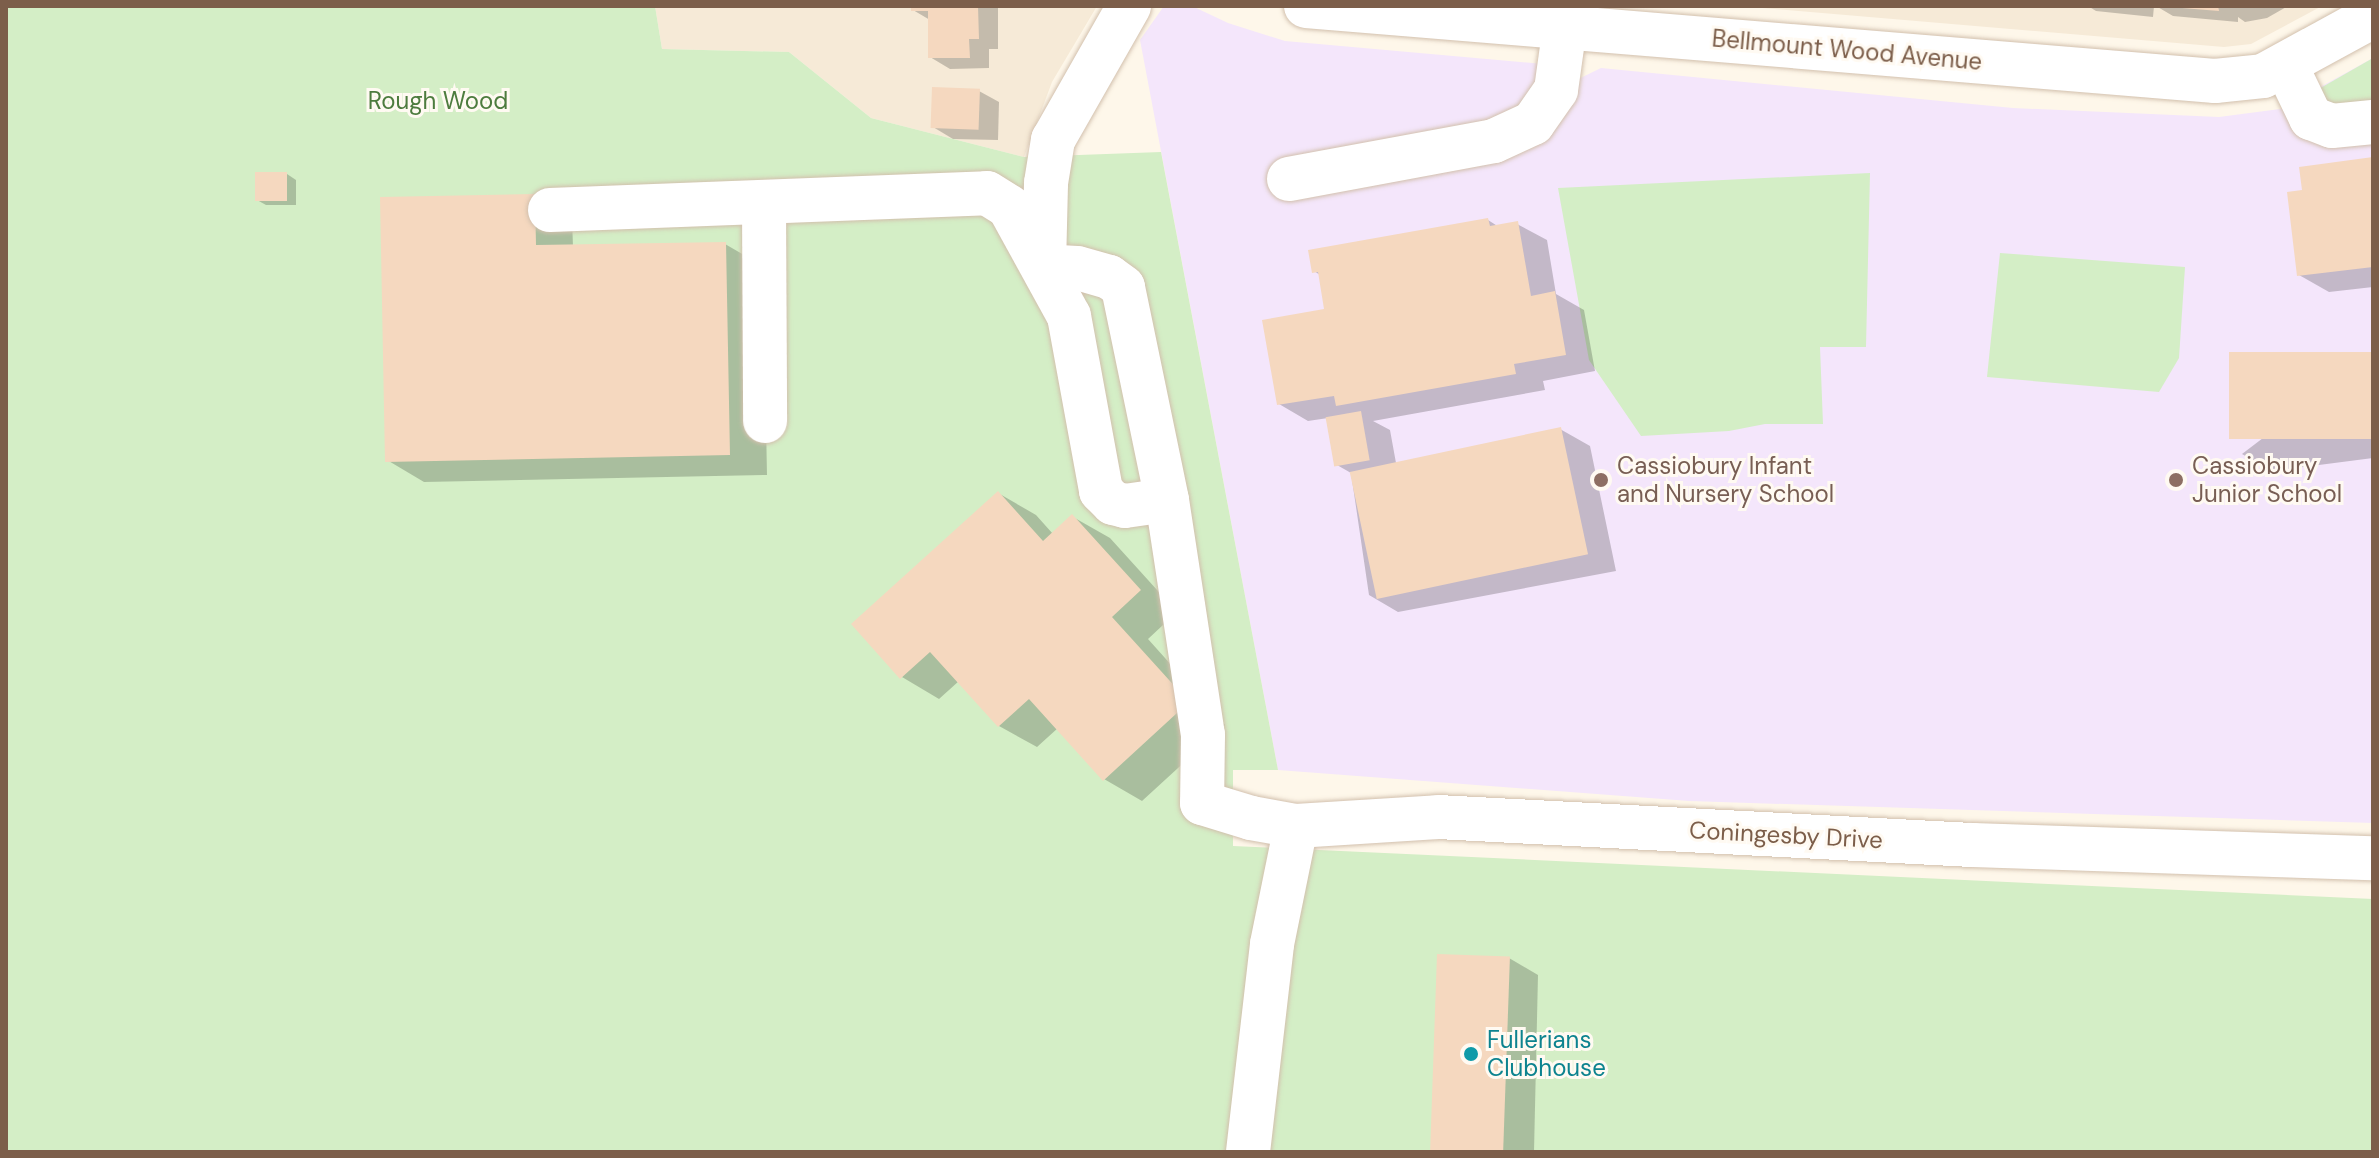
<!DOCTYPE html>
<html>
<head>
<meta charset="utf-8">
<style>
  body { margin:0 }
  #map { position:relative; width:2379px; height:1158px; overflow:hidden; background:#fef7ea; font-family:"DM Sans",sans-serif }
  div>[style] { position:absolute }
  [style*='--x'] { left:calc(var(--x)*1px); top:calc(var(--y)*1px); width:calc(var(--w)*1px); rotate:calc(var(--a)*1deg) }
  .residential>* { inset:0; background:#f6ead7 }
  .education>* { inset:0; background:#f4e6fb }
  .green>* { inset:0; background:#d4eec6 }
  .shadow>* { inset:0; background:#0003 }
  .building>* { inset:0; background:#f5d8bf; transform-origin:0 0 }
  .roads { filter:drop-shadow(0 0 2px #d2c0ad) drop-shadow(0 0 2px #d2c0ad) }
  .minor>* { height:44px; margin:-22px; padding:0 22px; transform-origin:22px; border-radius:22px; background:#fff }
  .dots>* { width:22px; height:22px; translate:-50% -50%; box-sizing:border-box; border:4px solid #fffaf2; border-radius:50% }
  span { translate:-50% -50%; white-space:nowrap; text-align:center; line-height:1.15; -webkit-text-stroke:6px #fffaf2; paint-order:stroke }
  .street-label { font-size:24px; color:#7c5e4a }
  .park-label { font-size:24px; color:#4d7c3e }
  .education-label { font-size:24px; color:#785e54 }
  .left { translate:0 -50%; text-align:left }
  .culture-label { font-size:24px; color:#0d838f }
  .frame { position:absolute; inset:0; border:8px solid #7c5e4a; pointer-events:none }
</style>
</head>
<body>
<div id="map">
  <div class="residential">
    <i style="clip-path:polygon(655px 6px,1097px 6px,1052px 82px,1024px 157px,871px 118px,789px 52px,662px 49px)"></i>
    <i style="clip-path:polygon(1739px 6px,2322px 6px,2251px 44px,2224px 47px)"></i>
  </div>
  <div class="education">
    <i style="clip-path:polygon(1164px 6px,1192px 6px,1228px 23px,1285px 41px,1544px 64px,1556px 90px,1601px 68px,2013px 108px,2219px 117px,2280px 109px,2373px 58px,2373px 823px,1689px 801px,1278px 770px,1140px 40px)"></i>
  </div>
  <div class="green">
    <i style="clip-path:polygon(6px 6px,655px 6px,662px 49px,789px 52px,871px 118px,1024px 157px,1161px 152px,1278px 770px,1233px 770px,1233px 846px,2373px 899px,2373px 1152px,6px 1152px)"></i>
    <i style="clip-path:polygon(2373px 58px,2373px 109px,2331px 109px,2317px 90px)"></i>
    <i style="clip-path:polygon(1870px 173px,1866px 347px,1820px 347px,1823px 424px,1765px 424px,1729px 431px,1641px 436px,1589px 360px,1558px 188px)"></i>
    <i style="clip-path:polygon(2000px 253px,2185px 267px,2179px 358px,2159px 392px,1987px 377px)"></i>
  </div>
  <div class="shadow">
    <i style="clip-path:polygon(913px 6px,998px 6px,998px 49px,989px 49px,989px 68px,950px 69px,930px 57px,930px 20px,913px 10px)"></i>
    <i style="clip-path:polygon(2088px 6px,2154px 6px,2153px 17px,2096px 11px)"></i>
    <i style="clip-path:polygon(2156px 6px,2288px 6px,2267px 18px,2245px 22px,2238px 17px,2238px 22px,2173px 16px)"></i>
    <i style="clip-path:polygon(979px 91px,999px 102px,998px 140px,953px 139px,933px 127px)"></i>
    <i style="clip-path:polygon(2373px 159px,2373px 287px,2329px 292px,2299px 275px,2304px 192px)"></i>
    <i style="clip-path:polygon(287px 174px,296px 180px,296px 205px,266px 205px,257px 200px)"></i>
    <i style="clip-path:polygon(382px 199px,572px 217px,573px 247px,725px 244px,763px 266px,767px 475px,424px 482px,387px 460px)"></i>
    <i style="clip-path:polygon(1488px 220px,1499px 227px,1517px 224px,1547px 240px,1556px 294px,1584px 310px,1595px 371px,1543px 381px,1545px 390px,1373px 421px,1390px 430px,1396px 463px,1560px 429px,1590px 446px,1616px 571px,1398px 612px,1369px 595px,1351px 473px,1337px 465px,1328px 418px,1308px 421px,1279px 404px,1326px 310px,1320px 275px,1314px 271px)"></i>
    <i style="clip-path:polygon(2373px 354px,2373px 458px,2272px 471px,2242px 454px)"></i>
    <i style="clip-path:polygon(998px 493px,1036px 515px,1053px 534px,1073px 517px,1110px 538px,1177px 612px,1148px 639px,1225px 725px,1142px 801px,1104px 779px,1058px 728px,1037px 747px,999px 726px,959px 681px,939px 699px,902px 677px)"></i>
    <i style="clip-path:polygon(1509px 958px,1538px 975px,1534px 1152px,1434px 1152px)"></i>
  </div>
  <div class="building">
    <i style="clip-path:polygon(911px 6px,978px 6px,979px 39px,969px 39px,970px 58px,928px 58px,928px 11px,911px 11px)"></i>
    <i style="clip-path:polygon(2182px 6px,2218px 6px,2219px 11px,2182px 8px)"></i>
    <i style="left:932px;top:87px;width:48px;height:41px;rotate:2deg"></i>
    <i style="clip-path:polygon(2373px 157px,2373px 267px,2297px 276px,2287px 192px,2302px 190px,2299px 167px)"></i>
    <i style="left:255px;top:172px;width:32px;height:29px"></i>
    <i style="clip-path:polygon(535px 194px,536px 245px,726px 242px,730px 455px,385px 462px,380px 197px)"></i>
    <i style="clip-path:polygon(1488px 218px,1490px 226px,1518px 221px,1531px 296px,1555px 291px,1566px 355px,1514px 364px,1516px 374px,1336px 406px,1334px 396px,1277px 405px,1262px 320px,1324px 309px,1318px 272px,1312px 273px,1308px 250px)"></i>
    <i style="left:2373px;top:352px;width:87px;height:144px;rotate:90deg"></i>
    <i style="left:1361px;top:411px;width:50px;height:36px;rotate:80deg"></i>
    <i style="left:1561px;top:427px;width:130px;height:216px;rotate:78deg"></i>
    <i style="clip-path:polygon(998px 491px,1043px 541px,1072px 514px,1141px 590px,1112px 617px,1189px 702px,1103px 781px,1029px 699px,998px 727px,930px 652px,900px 679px,851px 624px)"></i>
    <i style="left:1437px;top:954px;width:73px;height:198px;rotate:2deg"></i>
  </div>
  <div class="roads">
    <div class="minor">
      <i style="--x:1306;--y:6;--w:912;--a:4.72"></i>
      <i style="--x:2215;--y:81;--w:48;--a:-5.9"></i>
      <i style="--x:2263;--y:76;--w:125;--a:-28.6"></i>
      <i style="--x:2286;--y:66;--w:58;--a:64.3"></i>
      <i style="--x:2311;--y:118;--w:22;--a:21"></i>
      <i style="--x:2332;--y:126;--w:41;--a:-5.6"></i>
      <i style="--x:1289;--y:179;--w:208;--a:-10.5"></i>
      <i style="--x:1494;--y:141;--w:43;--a:-24.8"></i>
      <i style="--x:1533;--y:123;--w:40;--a:-55.1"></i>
      <i style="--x:1556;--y:90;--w:65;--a:-82"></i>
      <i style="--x:764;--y:204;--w:217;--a:89.7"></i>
      <i style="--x:550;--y:210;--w:437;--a:-2.2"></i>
      <i style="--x:987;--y:193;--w:26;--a:32"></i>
      <i style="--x:1009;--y:207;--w:124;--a:61.2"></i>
      <i style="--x:1069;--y:316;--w:178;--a:79.6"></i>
      <i style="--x:1101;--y:491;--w:17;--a:45"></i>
      <i style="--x:1113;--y:503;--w:12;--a:14"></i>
      <i style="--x:1125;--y:506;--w:42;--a:-8.1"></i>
      <i style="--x:1167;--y:500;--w:217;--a:-101.7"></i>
      <i style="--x:1123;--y:287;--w:17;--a:-144"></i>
      <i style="--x:1109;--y:277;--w:33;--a:-164"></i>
      <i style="--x:1077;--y:268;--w:33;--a:-177"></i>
      <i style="--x:1044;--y:266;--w:83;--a:-88.6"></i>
      <i style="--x:1046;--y:183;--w:44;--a:-80.8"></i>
      <i style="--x:1053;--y:140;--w:154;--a:-60.4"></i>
      <i style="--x:1167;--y:500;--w:238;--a:81.3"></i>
      <i style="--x:1203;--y:735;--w:68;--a:90.8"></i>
      <i style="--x:1202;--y:803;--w:51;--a:17"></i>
      <i style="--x:1251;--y:818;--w:46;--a:10.1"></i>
      <i style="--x:1296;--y:826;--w:142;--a:-3.6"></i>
      <i style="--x:1438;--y:817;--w:535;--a:3"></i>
      <i style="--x:1972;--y:845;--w:401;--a:1.9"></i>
      <i style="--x:1248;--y:1152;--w:209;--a:-83.4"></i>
      <i style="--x:1272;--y:944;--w:120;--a:-78.5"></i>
    </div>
  </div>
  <div class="dots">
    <i style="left:1601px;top:480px;background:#8d6e63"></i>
    <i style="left:2176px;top:480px;background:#8d6e63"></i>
    <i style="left:1471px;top:1054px;background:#0f9aa8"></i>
  </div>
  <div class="street-label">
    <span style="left:1847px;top:50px;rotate:5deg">Bellmount Wood Avenue</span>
    <span style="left:1786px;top:835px;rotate:3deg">Coningesby Drive</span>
  </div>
  <div class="park-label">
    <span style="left:438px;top:101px">Rough Wood</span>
  </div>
  <div class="education-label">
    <span class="left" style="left:1617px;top:480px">Cassiobury Infant<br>and Nursery School</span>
    <span class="left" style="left:2192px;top:480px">Cassiobury<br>Junior School</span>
  </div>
  <div class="culture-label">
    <span class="left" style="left:1487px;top:1054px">Fullerians<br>Clubhouse</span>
  </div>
  <div class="frame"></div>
</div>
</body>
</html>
